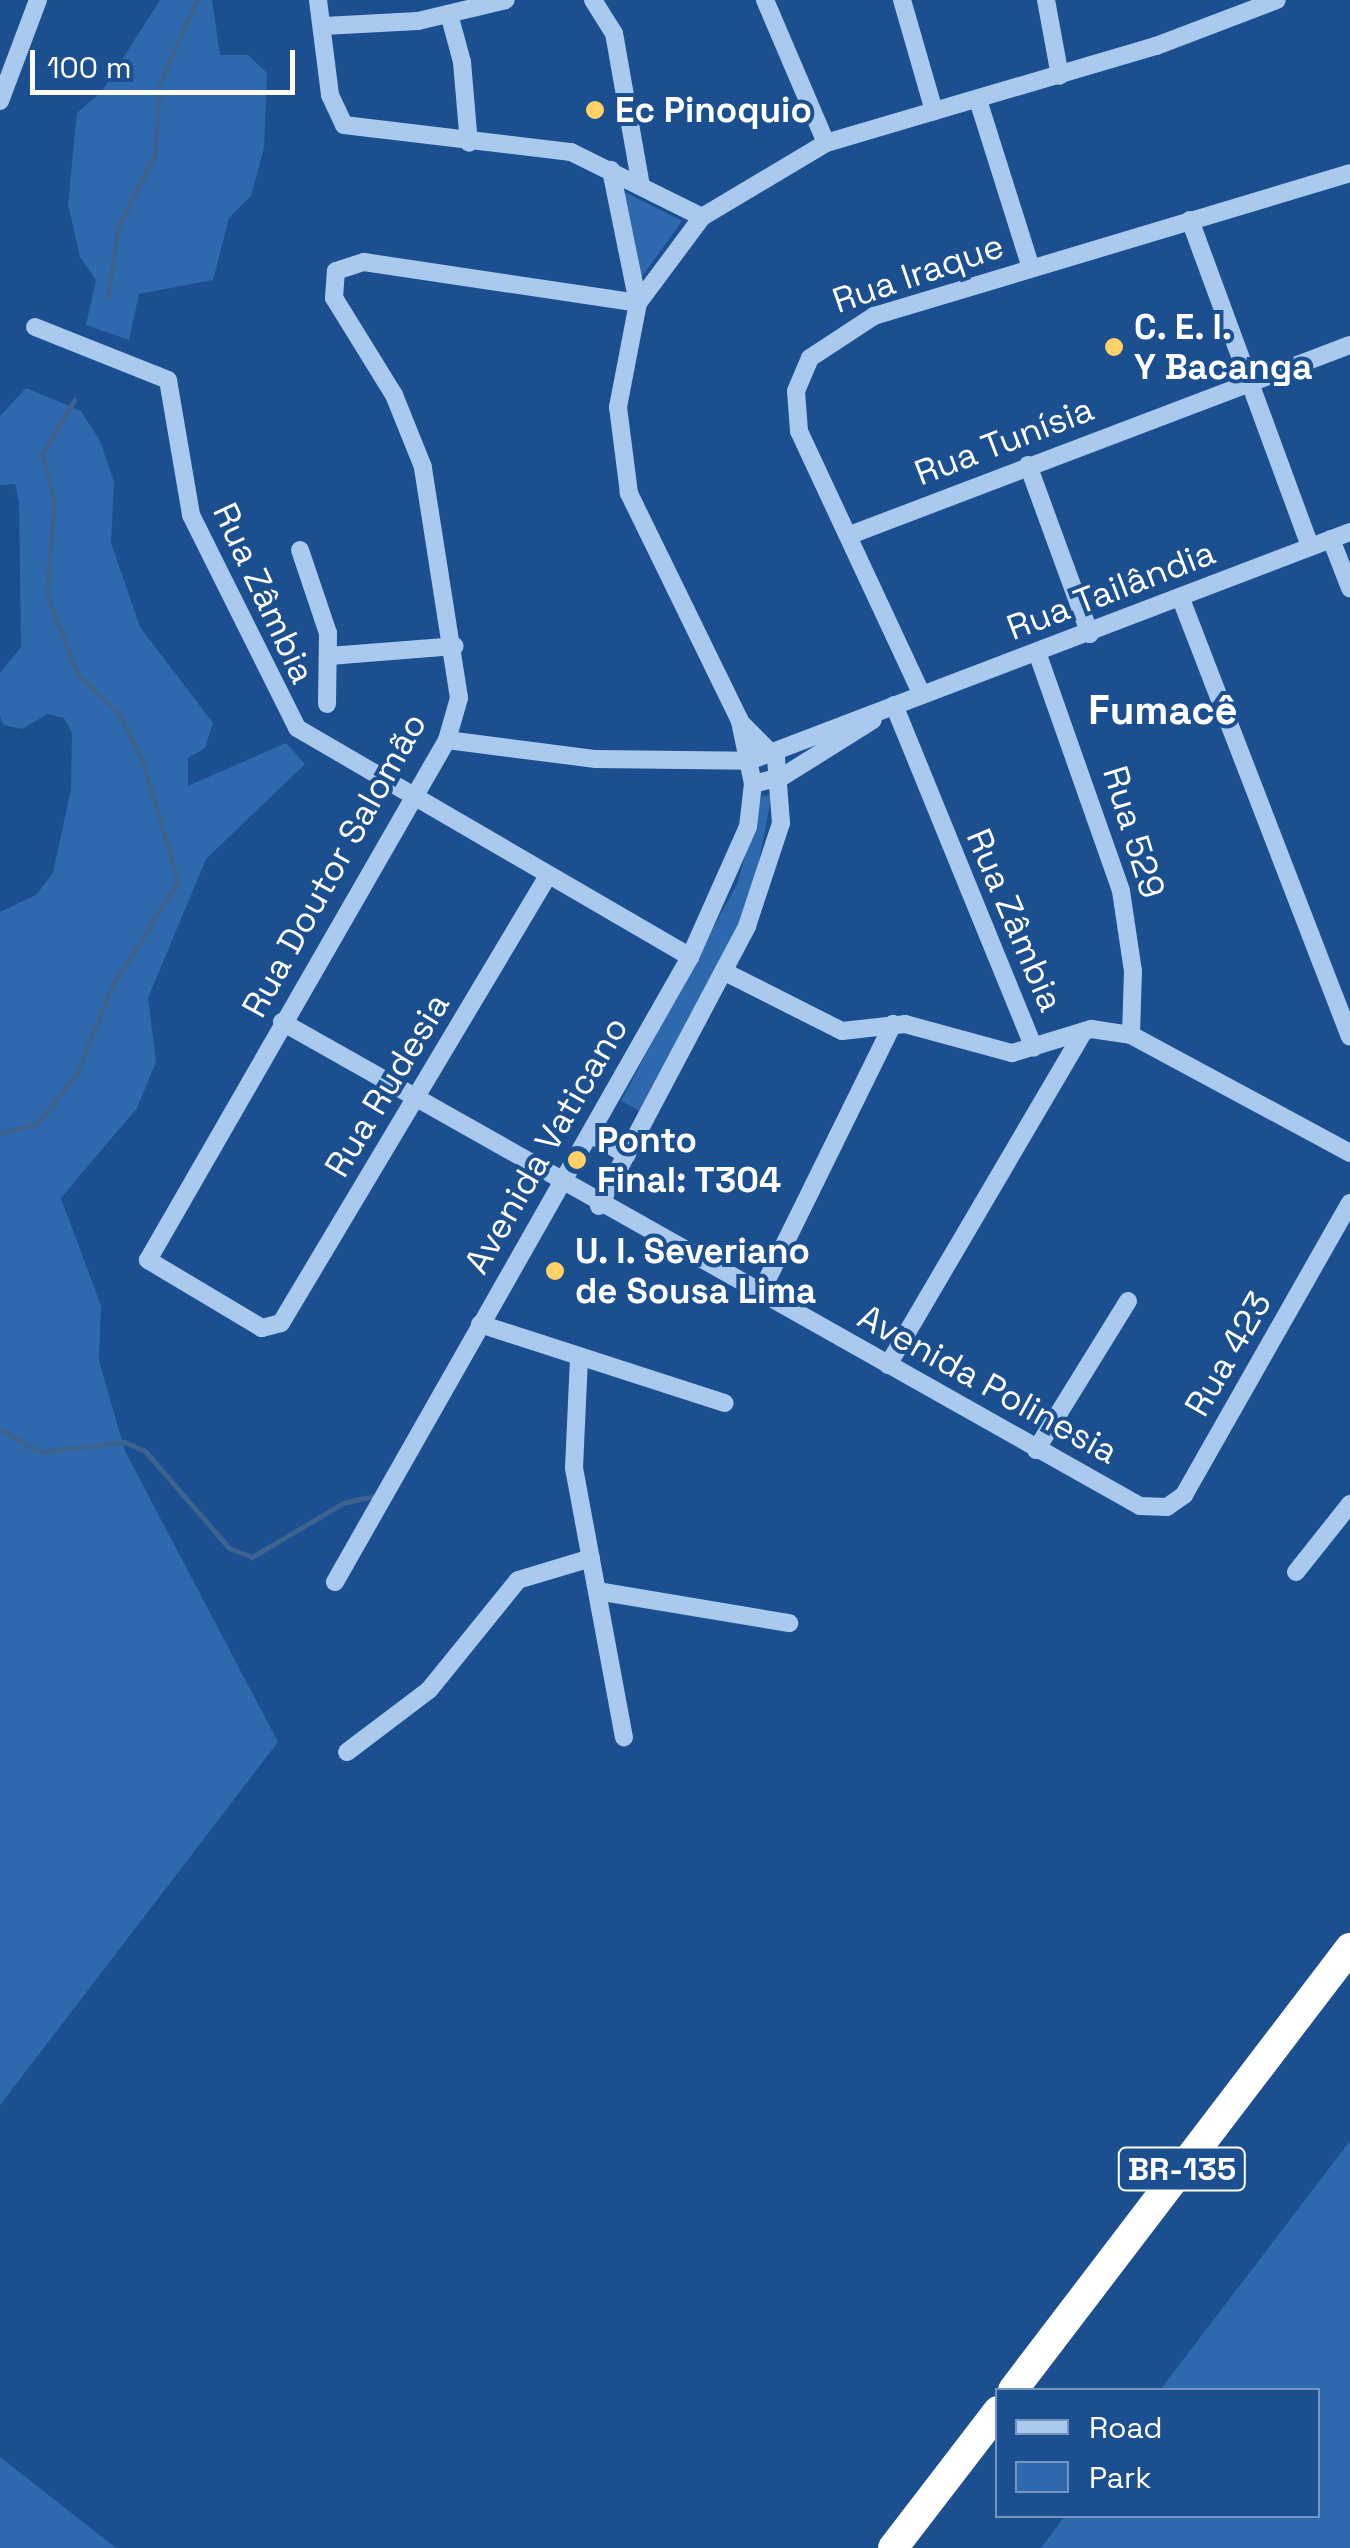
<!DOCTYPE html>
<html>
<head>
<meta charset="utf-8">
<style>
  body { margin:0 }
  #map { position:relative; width:1350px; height:2548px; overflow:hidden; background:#1b4f8f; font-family:"Space Grotesk",sans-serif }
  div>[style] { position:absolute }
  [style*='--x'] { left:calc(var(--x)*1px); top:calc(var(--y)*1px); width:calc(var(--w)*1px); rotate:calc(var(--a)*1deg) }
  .green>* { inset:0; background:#2e69ad }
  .stream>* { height:5px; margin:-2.5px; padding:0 2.5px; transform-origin:2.5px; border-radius:2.5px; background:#3c6290 }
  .minor>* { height:18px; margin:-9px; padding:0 9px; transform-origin:9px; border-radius:9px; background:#a9c9ee }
  .highway>* { height:30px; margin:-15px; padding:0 15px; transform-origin:15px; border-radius:15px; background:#fff }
  .dots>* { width:28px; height:28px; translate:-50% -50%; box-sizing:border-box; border:5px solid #1b4f8f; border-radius:50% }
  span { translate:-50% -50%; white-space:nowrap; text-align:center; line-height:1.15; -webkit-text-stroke:8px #1b4f8f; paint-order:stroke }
  .shield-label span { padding:2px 8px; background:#1b4f8f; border:2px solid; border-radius:8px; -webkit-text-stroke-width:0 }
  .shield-label { font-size:32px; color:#fff; font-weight:700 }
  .poi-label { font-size:35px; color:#fff; font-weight:700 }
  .left { translate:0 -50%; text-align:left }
  .street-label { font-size:35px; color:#fff }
  .quarter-label { font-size:40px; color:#fff; font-weight:700 }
  .legend { position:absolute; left:995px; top:2388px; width:325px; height:130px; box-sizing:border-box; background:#1b4f8f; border:2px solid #7695bc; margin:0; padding:12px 18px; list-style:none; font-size:30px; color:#fff }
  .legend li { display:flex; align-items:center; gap:20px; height:50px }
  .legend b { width:50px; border:2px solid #7695bc }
  .scale { position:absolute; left:30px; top:50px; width:265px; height:45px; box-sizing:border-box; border:5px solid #fff; border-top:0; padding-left:12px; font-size:30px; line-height:35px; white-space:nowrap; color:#fff; -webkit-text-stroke:8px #1b4f8f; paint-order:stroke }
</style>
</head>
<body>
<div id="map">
  <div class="green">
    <i style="clip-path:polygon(160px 0,212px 0,220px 55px,248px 55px,267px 73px,264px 148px,251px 196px,229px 218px,213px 280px,139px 294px,129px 340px,86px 325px,96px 280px,80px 257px,68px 204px,77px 113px,102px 91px)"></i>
    <i style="clip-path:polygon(621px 190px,682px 221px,641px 278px)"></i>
    <i style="clip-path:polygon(26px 388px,81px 411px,100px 441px,114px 482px,111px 543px,140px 627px,213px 723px,205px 748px,188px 758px,188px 786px,286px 743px,305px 764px,206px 859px,148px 998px,156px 1062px,137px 1108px,61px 1198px,101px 1306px,99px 1361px,125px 1451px,278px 1742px,0 2105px,0 912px,36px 895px,53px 873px,71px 789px,72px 733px,64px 718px,48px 714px,22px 729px,3px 725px,0 715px,0 673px,21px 647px,19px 503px,15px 484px,0 485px,0 416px)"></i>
    <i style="clip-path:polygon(772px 794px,754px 887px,735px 934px,642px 1112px,621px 1101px,738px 882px,761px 797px)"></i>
    <i style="clip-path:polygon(1350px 2141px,1350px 2548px,1041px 2548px,1065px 2516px,1318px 2516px,1318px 2390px,1160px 2390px)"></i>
    <i style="clip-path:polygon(0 2457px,116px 2548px,0 2548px)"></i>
  </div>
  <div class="stream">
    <i style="--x:108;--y:296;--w:70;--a:-81.8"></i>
    <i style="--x:118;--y:227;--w:82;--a:-63.1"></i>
    <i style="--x:155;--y:154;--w:70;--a:-86.7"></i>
    <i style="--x:159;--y:84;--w:92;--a:-65.7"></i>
    <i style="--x:0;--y:1133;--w:38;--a:-14"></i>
    <i style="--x:37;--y:1124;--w:65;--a:-51.9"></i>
    <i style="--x:77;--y:1073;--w:96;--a:-68"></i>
    <i style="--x:113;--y:984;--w:121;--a:-57.5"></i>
    <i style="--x:178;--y:882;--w:122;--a:-106.2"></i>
    <i style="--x:144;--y:765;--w:56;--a:-115.2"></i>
    <i style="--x:120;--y:714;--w:57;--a:-137.1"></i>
    <i style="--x:78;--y:675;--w:86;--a:-111.2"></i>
    <i style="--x:47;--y:595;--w:96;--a:-85.8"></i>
    <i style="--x:54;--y:499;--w:47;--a:-104.9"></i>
    <i style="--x:42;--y:454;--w:63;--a:-59.3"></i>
    <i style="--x:0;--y:1430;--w:46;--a:28.8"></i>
    <i style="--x:40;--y:1452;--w:85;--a:-6.8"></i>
    <i style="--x:124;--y:1442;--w:23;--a:23"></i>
    <i style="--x:145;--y:1451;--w:128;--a:49.1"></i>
    <i style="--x:229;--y:1548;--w:25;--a:21"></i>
    <i style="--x:252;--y:1557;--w:106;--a:-30.7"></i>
    <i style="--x:343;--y:1503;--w:31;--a:-13"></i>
  </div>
  <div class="minor">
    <i style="--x:318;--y:0;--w:96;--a:82.8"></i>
    <i style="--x:330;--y:95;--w:33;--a:65"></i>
    <i style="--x:344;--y:125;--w:229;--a:6.8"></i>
    <i style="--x:571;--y:152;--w:146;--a:26.4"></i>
    <i style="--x:593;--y:0;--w:39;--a:58"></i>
    <i style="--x:614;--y:33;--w:155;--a:80"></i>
    <i style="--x:765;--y:0;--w:155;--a:66.9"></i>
    <i style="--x:902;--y:0;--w:116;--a:73.9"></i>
    <i style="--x:1046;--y:0;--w:77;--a:79.6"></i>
    <i style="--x:449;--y:14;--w:50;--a:74.8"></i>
    <i style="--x:462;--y:62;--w:81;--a:85.1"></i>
    <i style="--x:324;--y:26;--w:94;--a:-3"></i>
    <i style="--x:418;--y:21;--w:90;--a:-13.4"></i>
    <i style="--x:978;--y:100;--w:176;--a:72.5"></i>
    <i style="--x:0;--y:101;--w:108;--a:-69.4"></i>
    <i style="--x:1190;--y:220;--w:348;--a:69.8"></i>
    <i style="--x:35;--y:327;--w:143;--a:21.7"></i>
    <i style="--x:168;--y:380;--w:137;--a:80.3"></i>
    <i style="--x:191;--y:515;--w:238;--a:63.5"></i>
    <i style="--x:297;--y:728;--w:455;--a:30.2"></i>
    <i style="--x:1028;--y:465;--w:180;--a:69.9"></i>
    <i style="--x:850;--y:535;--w:535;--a:-20.81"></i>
    <i style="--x:1331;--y:539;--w:53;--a:68.8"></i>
    <i style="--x:300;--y:550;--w:88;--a:71.4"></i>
    <i style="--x:328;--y:633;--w:71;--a:90.8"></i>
    <i style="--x:1181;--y:599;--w:469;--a:68.9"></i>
    <i style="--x:1038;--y:655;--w:250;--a:70.6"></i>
    <i style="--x:1121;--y:891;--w:81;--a:81.5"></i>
    <i style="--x:1133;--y:971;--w:64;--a:91.8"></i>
    <i style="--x:329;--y:656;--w:126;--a:-4.5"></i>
    <i style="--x:922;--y:695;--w:291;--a:-115"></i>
    <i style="--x:799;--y:431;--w:40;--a:-94.3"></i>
    <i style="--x:796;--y:391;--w:36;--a:-67"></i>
    <i style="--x:810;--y:358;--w:77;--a:-33.3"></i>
    <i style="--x:874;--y:316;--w:497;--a:-16.7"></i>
    <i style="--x:894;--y:705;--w:370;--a:67.8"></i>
    <i style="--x:447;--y:740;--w:150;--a:7.3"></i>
    <i style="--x:596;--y:759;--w:153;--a:0.7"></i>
    <i style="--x:749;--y:761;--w:643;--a:-20.86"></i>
    <i style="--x:753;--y:784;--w:30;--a:-14"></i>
    <i style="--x:782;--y:777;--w:107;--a:-32.1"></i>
    <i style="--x:546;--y:879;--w:517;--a:120.83"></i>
    <i style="--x:281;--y:1323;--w:20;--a:165"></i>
    <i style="--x:262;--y:1328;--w:133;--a:-149.2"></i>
    <i style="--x:148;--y:1260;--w:600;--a:-60.1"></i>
    <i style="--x:447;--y:740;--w:44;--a:-74.1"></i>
    <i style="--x:459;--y:698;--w:234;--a:-98.9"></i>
    <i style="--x:423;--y:467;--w:78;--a:-111.9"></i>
    <i style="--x:394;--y:395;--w:114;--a:-121.7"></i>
    <i style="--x:334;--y:298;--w:27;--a:-86"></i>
    <i style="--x:336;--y:271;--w:29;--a:-18"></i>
    <i style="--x:364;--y:262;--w:277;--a:8.5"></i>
    <i style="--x:638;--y:303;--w:136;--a:-101.5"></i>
    <i style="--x:725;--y:972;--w:131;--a:26.8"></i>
    <i style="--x:842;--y:1031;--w:63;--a:-6.3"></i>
    <i style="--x:905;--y:1024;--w:111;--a:15.2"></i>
    <i style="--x:1012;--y:1053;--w:83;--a:-16.9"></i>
    <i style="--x:1091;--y:1029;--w:40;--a:8.5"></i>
    <i style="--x:1131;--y:1035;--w:249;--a:28.3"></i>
    <i style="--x:282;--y:1022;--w:985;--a:29.43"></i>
    <i style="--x:1140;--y:1506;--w:27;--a:2"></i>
    <i style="--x:1167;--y:1507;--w:21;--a:-35"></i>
    <i style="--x:1184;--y:1495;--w:336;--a:-60.4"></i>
    <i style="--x:592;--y:1135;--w:40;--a:29.7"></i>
    <i style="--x:599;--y:1206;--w:317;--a:-62.1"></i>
    <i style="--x:747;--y:926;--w:108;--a:-71.7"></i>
    <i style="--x:781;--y:823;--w:65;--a:-94.4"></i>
    <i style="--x:776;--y:758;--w:51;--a:-135"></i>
    <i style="--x:761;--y:1292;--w:299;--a:-63.8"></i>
    <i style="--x:480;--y:1324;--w:257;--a:17.9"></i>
    <i style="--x:579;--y:1358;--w:110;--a:92.6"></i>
    <i style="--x:574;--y:1468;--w:274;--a:79.5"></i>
    <i style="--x:888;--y:1365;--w:387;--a:-59.6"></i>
    <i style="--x:1036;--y:1450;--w:175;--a:-58.3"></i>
    <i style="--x:1296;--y:1572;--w:87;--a:-51.5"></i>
    <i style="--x:335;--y:1582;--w:719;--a:-60.4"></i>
    <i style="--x:690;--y:957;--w:142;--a:-66"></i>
    <i style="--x:748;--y:827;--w:43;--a:-83.4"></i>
    <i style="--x:753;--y:784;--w:64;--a:-101.7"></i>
    <i style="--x:740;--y:721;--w:254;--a:-116"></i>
    <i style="--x:629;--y:493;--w:87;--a:-97.3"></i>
    <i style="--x:618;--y:407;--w:106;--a:-79.1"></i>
    <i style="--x:638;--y:303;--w:107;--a:-53.3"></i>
    <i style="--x:702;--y:217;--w:144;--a:-30.8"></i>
    <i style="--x:826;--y:143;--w:344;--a:-16.4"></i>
    <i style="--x:1156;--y:46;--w:129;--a:-20.8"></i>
    <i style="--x:597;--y:1591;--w:195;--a:9.5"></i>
    <i style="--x:347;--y:1752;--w:103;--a:-37.1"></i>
    <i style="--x:429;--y:1690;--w:141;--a:-51"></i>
    <i style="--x:518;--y:1580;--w:76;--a:-16.8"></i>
  </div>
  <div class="highway">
    <i style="--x:1013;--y:2390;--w:556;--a:-52.68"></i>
    <i style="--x:893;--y:2548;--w:173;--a:-52.5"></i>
  </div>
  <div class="dots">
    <i style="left:595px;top:110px;background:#ffd166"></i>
    <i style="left:1114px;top:347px;background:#ffd166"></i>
    <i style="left:577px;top:1160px;background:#ffd166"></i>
    <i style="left:555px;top:1271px;background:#ffd166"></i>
  </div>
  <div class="shield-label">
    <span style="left:1182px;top:2169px">BR-135</span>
  </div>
  <div class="poi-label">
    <span class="left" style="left:615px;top:110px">Ec Pinoquio</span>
    <span class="left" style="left:1134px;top:347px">C. E. I.<br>Y Bacanga</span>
    <span class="left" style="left:597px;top:1160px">Ponto<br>Final: T304</span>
    <span class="left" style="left:575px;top:1271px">U. I. Severiano<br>de Sousa Lima</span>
  </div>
  <div class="street-label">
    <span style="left:918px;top:273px;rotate:-19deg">Rua Iraque</span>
    <span style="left:1004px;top:441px;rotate:-21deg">Rua Tunísia</span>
    <span style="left:1111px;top:590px;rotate:-21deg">Rua Tailândia</span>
    <span style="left:264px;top:593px;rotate:65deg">Rua Zâmbia</span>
    <span style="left:1134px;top:832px;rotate:73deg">Rua 529</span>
    <span style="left:334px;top:865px;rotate:-61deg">Rua Doutor Salomão</span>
    <span style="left:1015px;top:920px;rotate:67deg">Rua Zâmbia</span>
    <span style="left:387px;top:1085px;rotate:-59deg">Rua Rudesia</span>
    <span style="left:546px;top:1145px;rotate:-60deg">Avenida Vaticano</span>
    <span style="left:1228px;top:1354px;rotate:-60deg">Rua 423</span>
    <span style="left:988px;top:1384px;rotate:29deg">Avenida Polinesia</span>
  </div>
  <div class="quarter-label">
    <span style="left:1163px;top:711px">Fumacê</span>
  </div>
  <ul class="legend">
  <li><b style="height:12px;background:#a9c9ee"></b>Road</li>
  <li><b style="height:28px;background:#2e69ad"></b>Park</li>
  </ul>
  <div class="scale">100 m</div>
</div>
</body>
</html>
